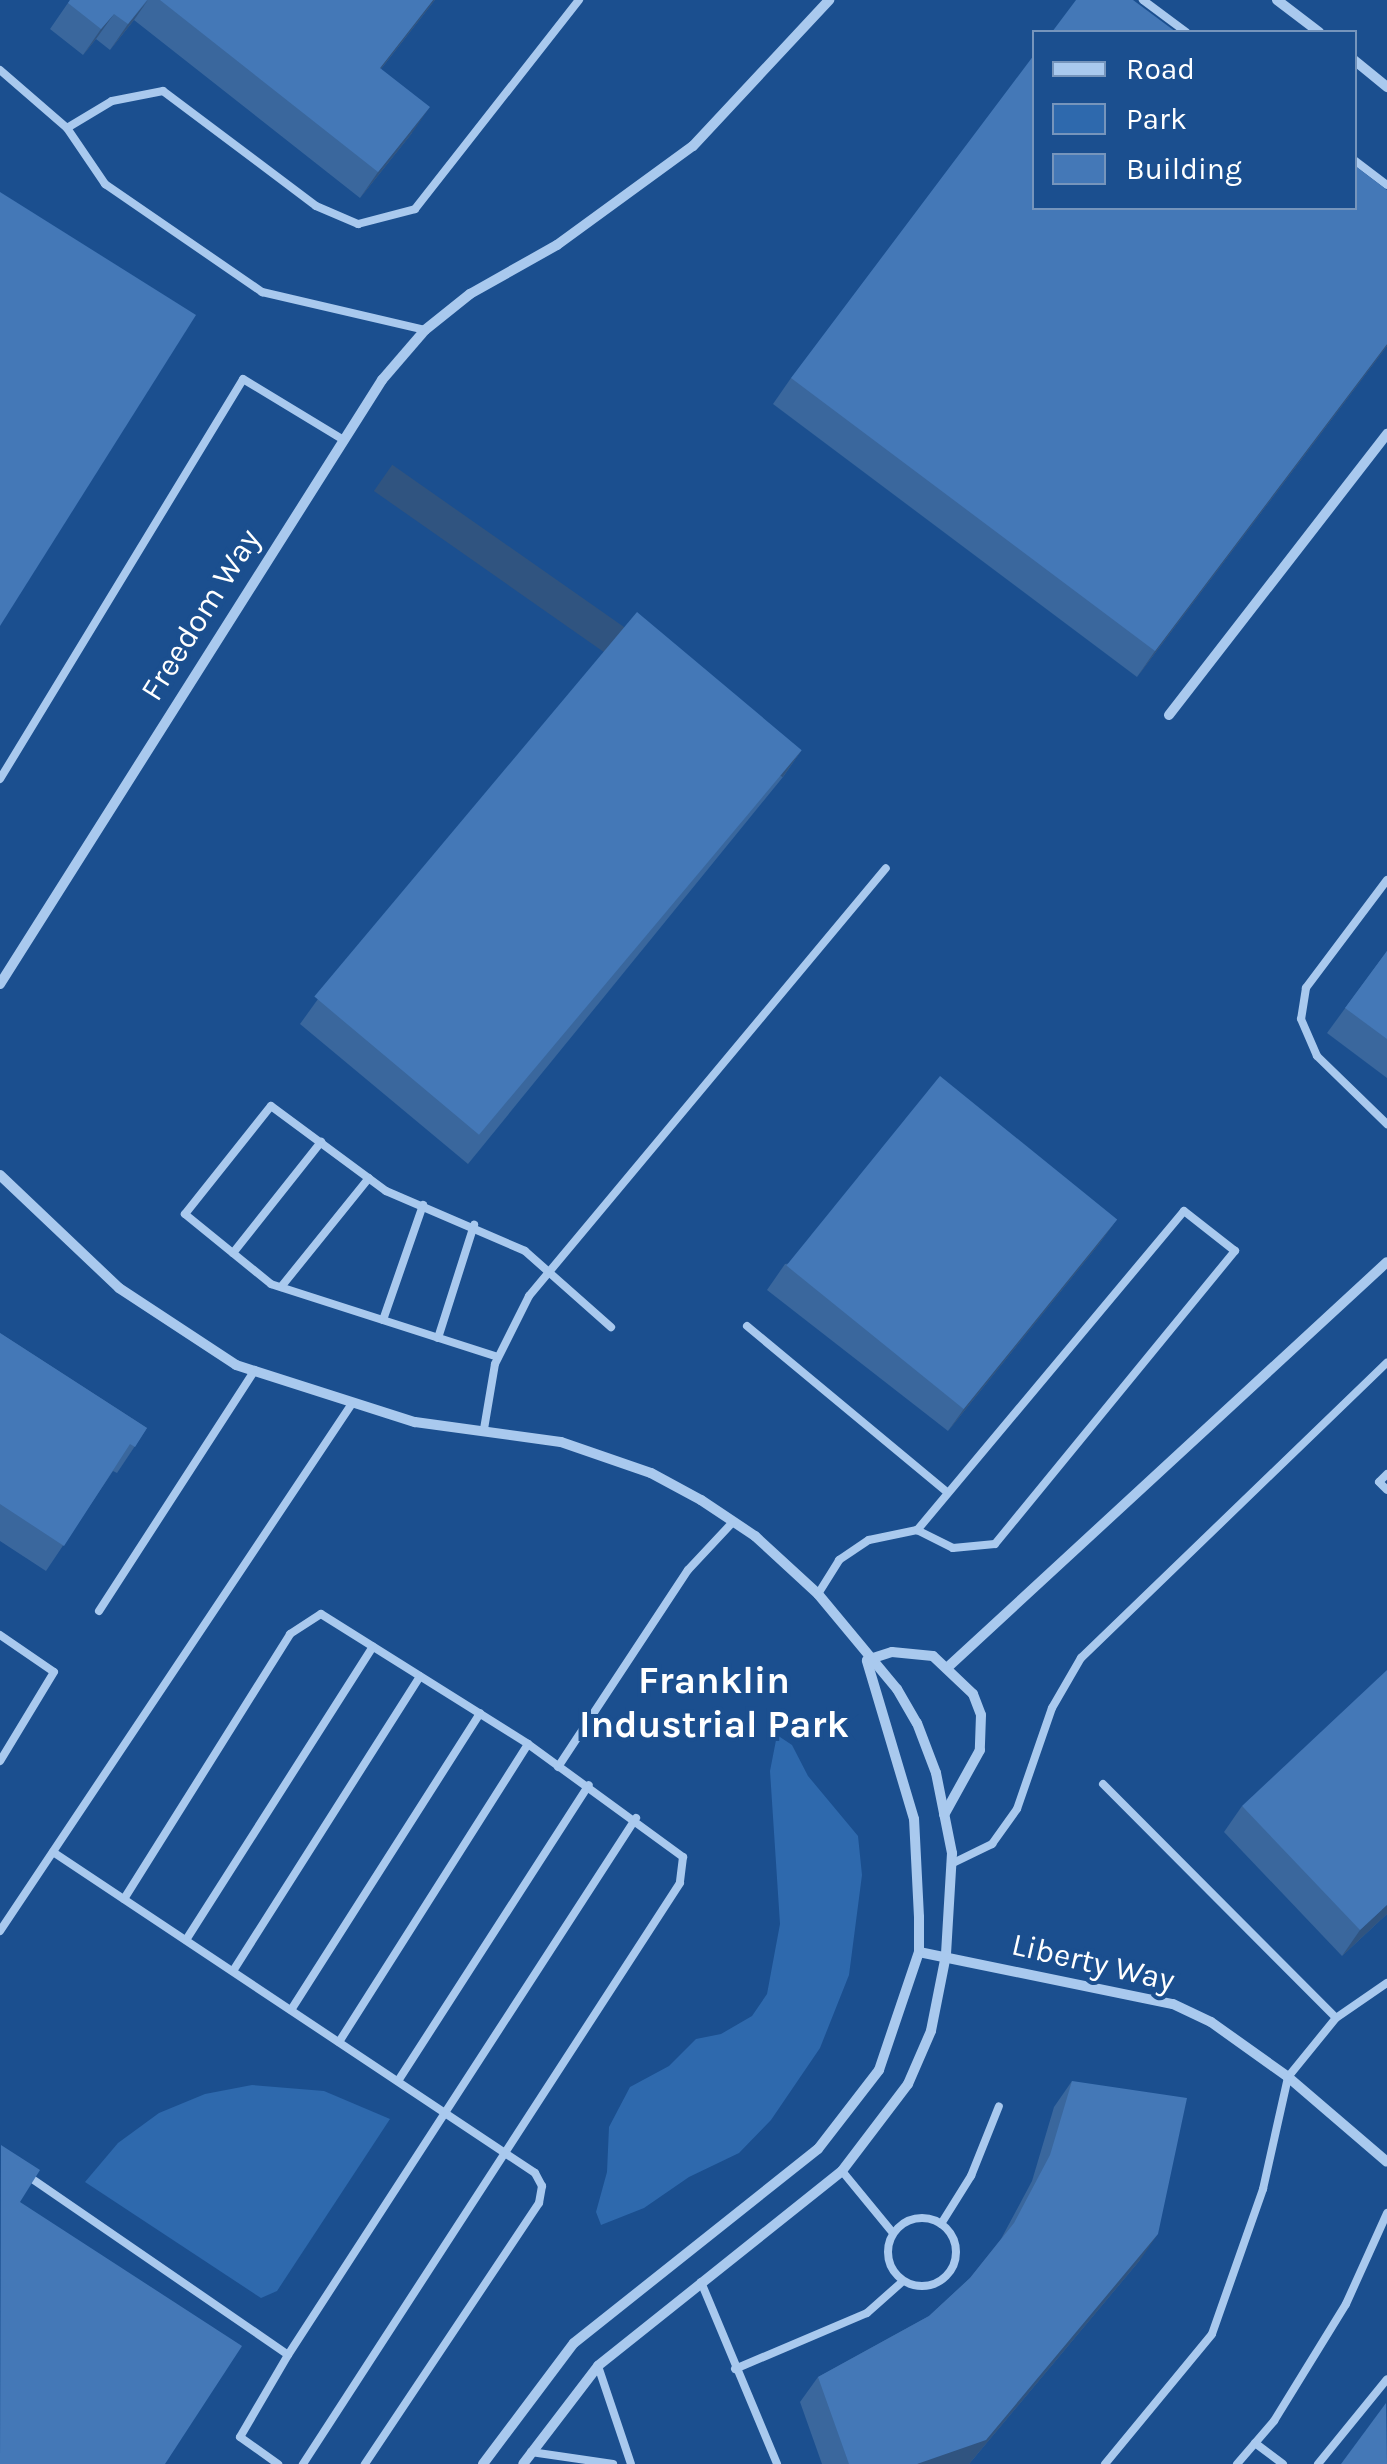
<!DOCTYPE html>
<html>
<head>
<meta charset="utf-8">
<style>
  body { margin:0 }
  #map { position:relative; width:1387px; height:2464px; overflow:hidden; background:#1b4f8f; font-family:Karla,sans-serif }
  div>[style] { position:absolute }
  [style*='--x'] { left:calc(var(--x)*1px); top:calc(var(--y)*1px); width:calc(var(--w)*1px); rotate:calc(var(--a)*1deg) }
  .green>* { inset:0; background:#2e69ad }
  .lane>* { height:8px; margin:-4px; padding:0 4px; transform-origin:4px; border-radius:4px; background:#a9c9ee }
  .lane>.ring { margin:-4px; padding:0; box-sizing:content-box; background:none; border:8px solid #a9c9ee; border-radius:50% }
  .street>* { height:10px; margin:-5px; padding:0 5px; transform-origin:5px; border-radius:5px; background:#a9c9ee }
  .wall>* { inset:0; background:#3a679d }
  .shaded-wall>* { inset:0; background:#305480; transform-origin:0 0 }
  .building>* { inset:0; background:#4478b7; transform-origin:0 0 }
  span { translate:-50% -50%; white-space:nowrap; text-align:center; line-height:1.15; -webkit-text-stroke:8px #1b4f8f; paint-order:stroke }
  .street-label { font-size:32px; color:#fff }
  .quarter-label { font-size:38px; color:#fff; font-weight:700 }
  .legend { position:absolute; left:1032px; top:30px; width:325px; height:180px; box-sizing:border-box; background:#1b4f8f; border:2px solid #7695bc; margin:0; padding:12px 18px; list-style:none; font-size:30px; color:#fff }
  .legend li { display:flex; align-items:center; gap:20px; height:50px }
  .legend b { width:50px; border:2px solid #7695bc }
</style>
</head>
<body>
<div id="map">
  <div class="green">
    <i style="clip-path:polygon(777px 1735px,792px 1745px,808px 1776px,858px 1836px,862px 1875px,849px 1975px,820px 2048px,771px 2120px,739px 2153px,689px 2177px,644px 2208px,601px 2225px,596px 2212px,607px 2172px,609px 2127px,630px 2087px,669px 2066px,696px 2039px,721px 2034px,752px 2016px,767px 1994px,780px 1924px,770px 1771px)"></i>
    <i style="clip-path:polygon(252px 2085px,324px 2091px,390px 2119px,277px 2291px,261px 2298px,85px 2182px,118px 2143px,159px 2113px,205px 2094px)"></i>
  </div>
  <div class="lane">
    <i style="--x:1143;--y:0;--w:54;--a:36.7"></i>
    <i style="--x:0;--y:70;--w:89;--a:40.9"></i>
    <i style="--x:67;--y:128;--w:68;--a:55.8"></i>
    <i style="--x:105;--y:184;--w:191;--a:34.5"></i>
    <i style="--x:262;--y:292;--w:167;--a:13.1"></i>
    <i style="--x:67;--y:128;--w:52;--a:-31"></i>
    <i style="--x:112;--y:101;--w:52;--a:-11.1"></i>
    <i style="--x:163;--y:91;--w:191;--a:36.9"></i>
    <i style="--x:316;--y:206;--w:46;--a:23.2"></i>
    <i style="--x:358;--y:224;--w:59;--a:-14.7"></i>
    <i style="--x:415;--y:209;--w:266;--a:-51.9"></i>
    <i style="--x:1354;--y:160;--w:41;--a:37.1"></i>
    <i style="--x:0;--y:779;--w:468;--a:-58.7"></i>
    <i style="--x:243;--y:379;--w:116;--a:31.2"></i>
    <i style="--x:1387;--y:880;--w:135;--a:126.9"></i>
    <i style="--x:1306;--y:988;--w:31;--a:99"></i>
    <i style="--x:1301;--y:1019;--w:40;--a:66.6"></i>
    <i style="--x:1317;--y:1056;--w:98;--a:44.2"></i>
    <i style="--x:233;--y:1253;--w:142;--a:-51.6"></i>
    <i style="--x:281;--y:1287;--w:140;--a:-51.1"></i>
    <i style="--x:383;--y:1320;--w:122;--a:-70.8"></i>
    <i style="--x:747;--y:1326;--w:261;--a:39.7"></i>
    <i style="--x:438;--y:1338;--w:119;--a:-72.3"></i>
    <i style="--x:498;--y:1357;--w:238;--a:-162.2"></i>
    <i style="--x:271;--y:1284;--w:111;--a:-140.9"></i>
    <i style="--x:185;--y:1214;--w:138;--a:-51.5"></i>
    <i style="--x:271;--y:1106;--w:143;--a:36.5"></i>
    <i style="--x:386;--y:1191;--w:151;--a:23.3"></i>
    <i style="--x:525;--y:1251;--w:115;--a:41.5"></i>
    <i style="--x:484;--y:1429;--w:66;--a:-80.4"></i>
    <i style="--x:495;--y:1364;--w:76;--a:-63.4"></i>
    <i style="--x:529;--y:1296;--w:557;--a:-50.17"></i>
    <i style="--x:1387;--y:1474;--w:11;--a:135"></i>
    <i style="--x:1379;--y:1482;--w:11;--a:45"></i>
    <i style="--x:818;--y:1594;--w:40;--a:-58"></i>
    <i style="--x:839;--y:1560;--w:36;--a:-34"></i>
    <i style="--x:869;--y:1540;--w:49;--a:-11.8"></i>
    <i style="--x:917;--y:1530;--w:40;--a:26.6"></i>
    <i style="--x:953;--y:1548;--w:42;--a:-5.4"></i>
    <i style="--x:995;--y:1544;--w:379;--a:-50.7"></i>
    <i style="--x:1235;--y:1251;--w:65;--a:-141.9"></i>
    <i style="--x:1184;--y:1211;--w:416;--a:129.9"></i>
    <i style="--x:99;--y:1611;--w:287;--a:-57.1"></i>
    <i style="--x:0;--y:1635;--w:65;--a:34.4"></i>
    <i style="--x:54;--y:1672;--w:104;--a:121.2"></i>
    <i style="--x:558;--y:1767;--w:236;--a:-56.6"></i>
    <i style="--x:688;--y:1570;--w:64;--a:-46.9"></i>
    <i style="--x:1103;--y:1784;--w:330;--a:45.1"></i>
    <i style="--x:53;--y:1852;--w:579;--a:33.66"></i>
    <i style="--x:535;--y:2173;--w:15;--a:62"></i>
    <i style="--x:542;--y:2186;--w:17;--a:100"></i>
    <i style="--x:539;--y:2203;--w:314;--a:123.7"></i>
    <i style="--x:951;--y:1864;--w:46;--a:-26"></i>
    <i style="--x:992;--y:1844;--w:43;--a:-54.5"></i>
    <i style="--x:1017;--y:1809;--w:107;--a:-70.9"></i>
    <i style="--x:1052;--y:1708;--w:58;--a:-59.9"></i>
    <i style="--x:1081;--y:1658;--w:425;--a:-44"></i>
    <i style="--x:124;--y:1899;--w:313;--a:-57.9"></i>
    <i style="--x:290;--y:1634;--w:37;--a:-33"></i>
    <i style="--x:321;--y:1614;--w:244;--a:32.1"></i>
    <i style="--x:528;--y:1744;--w:192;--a:36.1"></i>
    <i style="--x:683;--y:1857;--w:26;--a:97"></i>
    <i style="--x:680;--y:1883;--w:693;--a:122.98"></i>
    <i style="--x:0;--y:1931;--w:632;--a:-56.28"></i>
    <i style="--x:186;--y:1940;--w:348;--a:-57.5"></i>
    <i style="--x:233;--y:1971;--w:349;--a:-57.6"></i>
    <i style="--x:291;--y:2010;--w:352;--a:-57.5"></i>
    <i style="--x:339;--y:2042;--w:353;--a:-57.6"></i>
    <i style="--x:398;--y:2081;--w:352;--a:-57.2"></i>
    <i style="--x:842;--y:2171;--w:80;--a:50.6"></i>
    <i style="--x:25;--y:2174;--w:319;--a:34.5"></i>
    <i style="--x:288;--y:2355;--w:95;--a:120.3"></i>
    <i style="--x:240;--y:2437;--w:47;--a:35.4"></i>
    <i class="ring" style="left:888px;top:2218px;width:60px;height:60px"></i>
    <i style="--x:941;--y:2224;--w:57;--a:-58"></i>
    <i style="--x:971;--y:2176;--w:75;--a:-68.2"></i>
    <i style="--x:701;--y:2282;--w:197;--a:67.3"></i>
    <i style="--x:288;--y:2355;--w:640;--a:-57.05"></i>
    <i style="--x:598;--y:2366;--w:103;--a:71.4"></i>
    <i style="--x:735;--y:2369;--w:143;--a:-23"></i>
    <i style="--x:867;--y:2313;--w:48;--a:-41.6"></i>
    <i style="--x:1255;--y:2443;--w:35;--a:37"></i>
    <i style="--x:531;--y:2452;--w:83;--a:8.3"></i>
    <i style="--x:1105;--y:2464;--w:168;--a:-50.5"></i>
    <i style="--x:1212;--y:2334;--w:154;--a:-70.6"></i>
    <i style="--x:1263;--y:2189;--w:115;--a:-77.4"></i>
    <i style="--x:1288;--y:2077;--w:76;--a:-50.9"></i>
    <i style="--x:1336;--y:2018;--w:62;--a:-34.5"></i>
    <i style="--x:1237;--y:2464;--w:57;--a:-49.3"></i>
    <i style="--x:1274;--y:2421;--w:137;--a:-58.4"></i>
    <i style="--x:1346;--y:2304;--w:100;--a:-65.7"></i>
    <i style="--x:1318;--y:2464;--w:109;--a:-50.9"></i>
  </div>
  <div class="street">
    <i style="--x:1277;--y:0;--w:53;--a:37.3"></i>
    <i style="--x:1354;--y:60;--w:43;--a:39.3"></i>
    <i style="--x:1169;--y:715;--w:356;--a:-52.2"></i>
    <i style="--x:0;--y:984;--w:715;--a:-57.69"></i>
    <i style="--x:382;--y:380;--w:66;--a:-49.3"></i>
    <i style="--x:425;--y:330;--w:58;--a:-38.7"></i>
    <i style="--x:470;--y:294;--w:100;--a:-29.4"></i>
    <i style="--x:557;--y:245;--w:168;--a:-36.1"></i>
    <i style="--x:693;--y:146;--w:200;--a:-47"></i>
    <i style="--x:0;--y:1175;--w:164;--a:43.5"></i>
    <i style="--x:119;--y:1288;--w:140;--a:33.3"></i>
    <i style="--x:236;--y:1365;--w:188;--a:17.7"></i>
    <i style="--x:415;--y:1422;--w:147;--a:7.8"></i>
    <i style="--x:561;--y:1442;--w:95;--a:19"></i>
    <i style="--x:651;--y:1473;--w:57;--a:28.4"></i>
    <i style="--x:701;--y:1500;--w:65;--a:33.7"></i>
    <i style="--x:755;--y:1536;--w:86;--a:42.6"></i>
    <i style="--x:818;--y:1594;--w:124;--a:50.3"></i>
    <i style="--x:897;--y:1689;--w:39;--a:60"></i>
    <i style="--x:917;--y:1723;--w:53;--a:69.2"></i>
    <i style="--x:936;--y:1773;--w:82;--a:78.7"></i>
    <i style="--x:952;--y:1853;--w:102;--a:93.4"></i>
    <i style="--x:946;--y:1955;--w:77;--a:101.2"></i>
    <i style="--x:931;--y:2031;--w:58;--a:113.5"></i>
    <i style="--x:908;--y:2084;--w:109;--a:127.2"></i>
    <i style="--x:842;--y:2171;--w:312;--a:141.4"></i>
    <i style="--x:598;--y:2366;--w:123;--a:127.4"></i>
    <i style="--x:867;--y:1660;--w:26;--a:-18"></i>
    <i style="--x:892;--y:1652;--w:41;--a:5.6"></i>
    <i style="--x:933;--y:1656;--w:55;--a:43.5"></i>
    <i style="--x:973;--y:1694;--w:22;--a:69"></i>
    <i style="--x:981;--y:1715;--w:35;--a:92"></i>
    <i style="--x:980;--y:1750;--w:74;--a:119"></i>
    <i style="--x:948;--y:1667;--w:597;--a:-42.69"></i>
    <i style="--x:919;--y:1952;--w:259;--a:11.6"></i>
    <i style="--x:1173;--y:2004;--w:42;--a:25.3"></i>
    <i style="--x:1211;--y:2022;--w:95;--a:35.5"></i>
    <i style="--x:1288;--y:2077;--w:130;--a:40.6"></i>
    <i style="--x:483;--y:2464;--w:151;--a:-53.1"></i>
    <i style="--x:574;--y:2343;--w:312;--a:-38.5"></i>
    <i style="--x:818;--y:2149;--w:100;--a:-52.3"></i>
    <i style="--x:879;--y:2070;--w:125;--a:-71.3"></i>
    <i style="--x:919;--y:1952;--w:35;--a:-90"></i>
    <i style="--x:919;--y:1917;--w:98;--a:-92.9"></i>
    <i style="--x:914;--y:1819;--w:165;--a:-106.6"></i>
  </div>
  <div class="wall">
    <i style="clip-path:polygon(70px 0,435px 0,381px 69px,412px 133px,360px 198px,134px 20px,110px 50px,96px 39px,83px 55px,50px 29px)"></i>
    <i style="clip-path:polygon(1387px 190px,1387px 346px,1137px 677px,773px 404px,791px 378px)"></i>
    <i style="clip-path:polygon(801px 751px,783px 777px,468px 1164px,300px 1024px,318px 999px)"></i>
    <i style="clip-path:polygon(1387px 951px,1387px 1078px,1327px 1033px)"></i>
    <i style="clip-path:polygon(1117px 1219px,1099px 1244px,948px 1431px,767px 1290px,785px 1264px)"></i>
    <i style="clip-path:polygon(0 1333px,147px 1428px,117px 1473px,113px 1471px,46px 1571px,0 1541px)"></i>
    <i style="clip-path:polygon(1242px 1806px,1387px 1914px,1342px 1956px,1224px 1832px)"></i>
    <i style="clip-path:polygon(1072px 2081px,1140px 2260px,969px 2464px,822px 2464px,800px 2402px,818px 2377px,929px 2316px,970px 2278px,1001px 2239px,1032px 2181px,1054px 2107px)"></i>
  </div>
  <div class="shaded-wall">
    <i style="clip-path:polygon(148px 0,134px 20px,110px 50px,128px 24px)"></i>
    <i style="clip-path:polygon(433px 0,435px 0,362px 93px,380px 68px)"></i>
    <i style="clip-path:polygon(114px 14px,96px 39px,83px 55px,101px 29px)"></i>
    <i style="clip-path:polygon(430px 107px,412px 133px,360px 198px,378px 172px)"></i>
    <i style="clip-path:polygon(1387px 344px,1387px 346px,1137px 677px,1155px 651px)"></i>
    <i style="left:801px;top:751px;width:32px;height:499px;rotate:125deg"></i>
    <i style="clip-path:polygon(1117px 1219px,1099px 1244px,948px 1431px,966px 1406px)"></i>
    <i style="clip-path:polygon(1387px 1905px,1387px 1914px,1342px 1956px,1360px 1930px)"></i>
    <i style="clip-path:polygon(1158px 2234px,1140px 2260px,969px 2464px,917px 2464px)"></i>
  </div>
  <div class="building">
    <i style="clip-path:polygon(70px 0,147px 0,128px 24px,114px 14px,101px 29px,68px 3px)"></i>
    <i style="clip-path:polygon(160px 0,433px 0,380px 68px,430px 107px,378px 172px)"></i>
    <i style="clip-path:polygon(1076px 0,1133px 0,1176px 32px,1052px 32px)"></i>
    <i style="clip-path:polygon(1034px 55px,1034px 208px,1354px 208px,1354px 165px,1387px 190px,1387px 344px,1155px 651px,791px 378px)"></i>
    <i style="clip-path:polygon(0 192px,196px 315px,0 626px)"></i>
    <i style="left:637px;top:612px;width:215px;height:502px;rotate:40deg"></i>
    <i style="clip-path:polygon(1387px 951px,1387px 1039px,1345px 1008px)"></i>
    <i style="left:940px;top:1076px;width:228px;height:244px;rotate:39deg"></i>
    <i style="clip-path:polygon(0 1333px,147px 1428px,135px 1447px,130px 1444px,64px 1546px,0 1504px)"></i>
    <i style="clip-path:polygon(1387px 1670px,1387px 1905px,1360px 1930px,1242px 1806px)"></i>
    <i style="clip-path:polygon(1072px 2081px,1187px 2098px,1158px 2234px,986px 2440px,917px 2464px,849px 2464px,818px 2377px,929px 2316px,970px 2278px,1014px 2223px,1050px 2155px)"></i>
    <i style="clip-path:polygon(1px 2145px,40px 2170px,20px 2202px,242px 2346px,165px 2464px,0 2464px)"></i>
    <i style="clip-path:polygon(1386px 2403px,1387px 2464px,1341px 2464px)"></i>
  </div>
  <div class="street-label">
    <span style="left:201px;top:615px;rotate:-58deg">Freedom Way</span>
    <span style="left:1093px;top:1963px;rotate:13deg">Liberty Way</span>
  </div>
  <div class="quarter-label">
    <span style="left:714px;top:1703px">Franklin<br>Industrial Park</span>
  </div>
  <ul class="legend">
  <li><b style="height:12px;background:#a9c9ee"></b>Road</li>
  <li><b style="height:28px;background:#2e69ad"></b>Park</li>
  <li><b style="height:28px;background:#4478b7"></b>Building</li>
  </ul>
</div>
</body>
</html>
